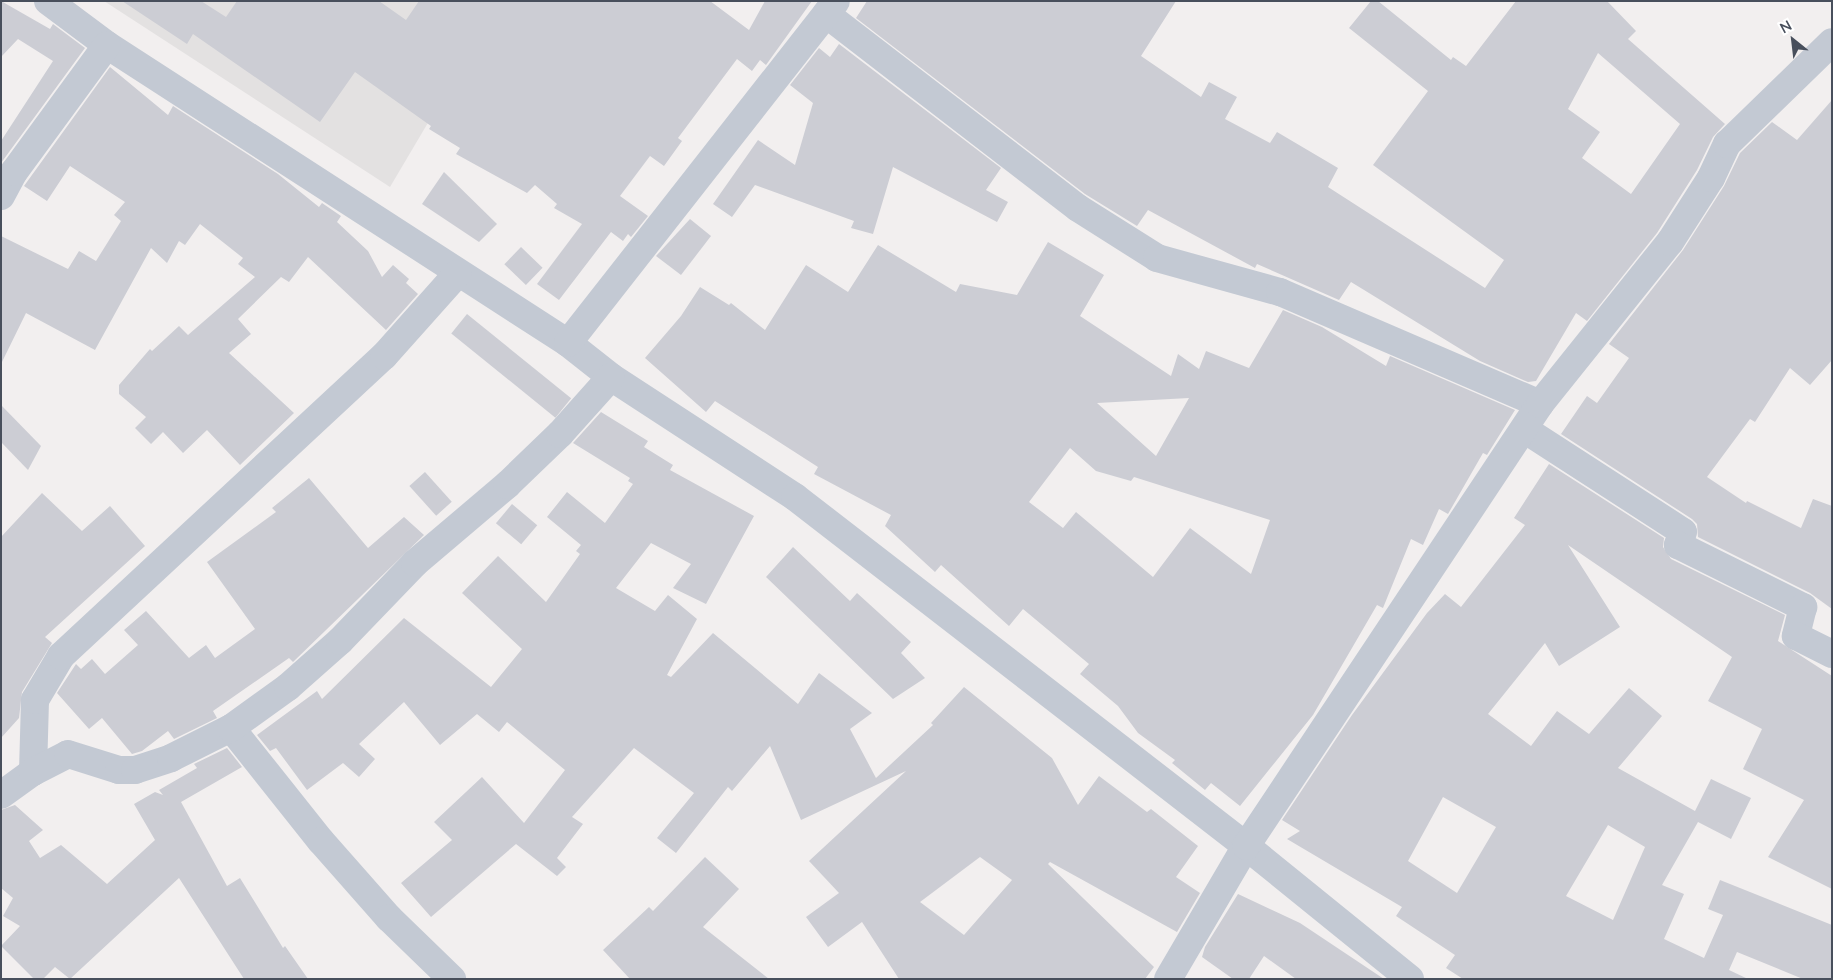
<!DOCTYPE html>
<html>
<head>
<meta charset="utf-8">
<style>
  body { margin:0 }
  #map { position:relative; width:1833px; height:980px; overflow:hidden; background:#f2efef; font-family:Lato,sans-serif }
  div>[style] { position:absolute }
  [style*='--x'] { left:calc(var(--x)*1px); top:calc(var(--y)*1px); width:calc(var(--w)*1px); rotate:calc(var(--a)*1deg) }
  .education>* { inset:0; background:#e3e1e1 }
  .building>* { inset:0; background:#cccdd4; transform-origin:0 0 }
  .minor>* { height:28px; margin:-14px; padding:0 14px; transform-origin:14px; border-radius:14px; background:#c3c9d3 }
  span { translate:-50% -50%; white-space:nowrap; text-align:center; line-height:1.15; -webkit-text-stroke:4px #fff; paint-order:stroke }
  .frame { position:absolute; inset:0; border:2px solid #484f5c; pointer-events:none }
  .north { position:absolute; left:1768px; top:15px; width:50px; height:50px; -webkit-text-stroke:4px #fff; paint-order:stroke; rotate:331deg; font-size:14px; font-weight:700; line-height:20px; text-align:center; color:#484f5c }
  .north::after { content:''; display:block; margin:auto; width:18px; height:22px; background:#484f5c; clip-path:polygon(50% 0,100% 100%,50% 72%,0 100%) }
</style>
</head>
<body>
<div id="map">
  <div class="education">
    <i style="clip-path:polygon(104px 1px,500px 1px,390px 187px)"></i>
  </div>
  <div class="building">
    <i style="clip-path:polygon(1px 1px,50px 29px,53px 24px,85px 48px,1px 163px,1px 141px,53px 61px,18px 39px,1px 57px)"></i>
    <i style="clip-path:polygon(122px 1px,201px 1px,226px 17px,237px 1px,379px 1px,406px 20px,419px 1px,710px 1px,749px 30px,765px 1px,812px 1px,766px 65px,760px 60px,752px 71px,737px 59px,678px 138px,682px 141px,664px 166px,650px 156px,620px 196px,648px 216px,631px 237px,628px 234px,623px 241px,611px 232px,559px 300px,537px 284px,582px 224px,554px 208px,557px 204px,535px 185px,527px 193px,456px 154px,460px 148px,429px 129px,431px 126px,355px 72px,320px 122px,193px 34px,187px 44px)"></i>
    <i style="clip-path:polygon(evenodd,867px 1px,1176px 1px,1141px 56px,1201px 97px,1209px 82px,1237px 97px,1225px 119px,1270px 143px,1277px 132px,1338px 168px,1328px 187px,1485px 288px,1504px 260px,1373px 165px,1428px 91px,1349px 28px,1371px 1px,1378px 1px,1451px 60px,1453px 57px,1466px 66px,1516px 1px,1607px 1px,1636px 31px,1628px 39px,1725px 124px,1713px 137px,1697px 170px,1657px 233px,1587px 321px,1576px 313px,1536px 381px,1528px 382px,1480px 361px,1351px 282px,1339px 300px,1257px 264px,1255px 268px,1148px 210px,1137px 226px,1085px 194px,856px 18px,867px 1px,1598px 53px,1680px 124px,1631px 194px,1582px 158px,1600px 132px,1568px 109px,1598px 53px)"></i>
    <i style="clip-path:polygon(839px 44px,1001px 168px,986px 190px,1008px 202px,997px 222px,893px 167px,873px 234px,851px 228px,854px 221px,755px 185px,732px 217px,713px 204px,758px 140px,795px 165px,813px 103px,790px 85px,819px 48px,830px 57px)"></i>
    <i style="clip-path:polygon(110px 67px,168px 115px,173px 106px,278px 174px,319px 207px,322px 203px,341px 216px,337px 222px,368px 251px,382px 277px,393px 265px,409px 279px,406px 283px,418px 294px,386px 330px,308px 257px,289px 282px,281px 277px,238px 319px,251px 334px,229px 353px,294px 413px,240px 465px,207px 430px,183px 453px,163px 432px,151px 444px,135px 428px,146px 417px,119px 394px,119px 385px,150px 349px,152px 351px,179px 326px,188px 335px,255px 277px,238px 264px,243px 258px,200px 224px,185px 245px,179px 241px,167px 263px,151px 248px,95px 350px,26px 313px,1px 364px,1px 236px,68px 269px,79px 251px,96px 261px,121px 221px,114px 215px,125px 202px,70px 166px,47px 201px,24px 186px)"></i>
    <i style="clip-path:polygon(1832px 100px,1832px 360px,1810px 385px,1790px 368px,1755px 422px,1750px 419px,1707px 477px,1746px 503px,1747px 501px,1801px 528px,1813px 499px,1832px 506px,1832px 609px,1810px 593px,1698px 537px,1697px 524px,1692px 519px,1561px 434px,1587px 396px,1597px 403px,1629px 358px,1609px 344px,1683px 250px,1724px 186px,1740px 153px,1772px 122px,1797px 140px)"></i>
    <i style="clip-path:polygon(444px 172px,497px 224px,479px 242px,422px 204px)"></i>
    <i style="clip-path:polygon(690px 219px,711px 236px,681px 275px,656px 256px)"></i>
    <i style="clip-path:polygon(evenodd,1048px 242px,1104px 275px,1080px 316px,1171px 376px,1178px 354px,1199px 369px,1206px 351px,1249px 368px,1283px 310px,1322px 327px,1386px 366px,1390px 356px,1515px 410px,1487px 455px,1483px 453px,1448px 514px,1439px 509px,1423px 545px,1411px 539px,1383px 608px,1377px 605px,1313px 715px,1240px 806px,1211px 783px,1205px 790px,1172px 763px,1175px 760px,1138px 733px,1118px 706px,1080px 674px,1089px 664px,1023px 609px,1009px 626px,941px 565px,935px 572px,885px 526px,891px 515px,814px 474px,818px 467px,715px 401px,706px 412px,645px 358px,681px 316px,700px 287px,729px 305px,731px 303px,765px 330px,806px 265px,848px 292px,878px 245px,956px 292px,960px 284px,1017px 295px,1048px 242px,1189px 398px,1156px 456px,1097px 403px,1189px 398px,1048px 242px,1070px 448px,1096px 471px,1131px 481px,1134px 477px,1270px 520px,1251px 574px,1190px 528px,1153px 577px,1076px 512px,1063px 528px,1029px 502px,1070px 448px)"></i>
    <i style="left:521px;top:247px;width:30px;height:24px;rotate:44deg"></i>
    <i style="left:467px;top:314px;width:134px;height:25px;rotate:39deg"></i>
    <i style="clip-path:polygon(1px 405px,41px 446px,28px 470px,1px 442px)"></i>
    <i style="clip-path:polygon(evenodd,601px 412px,648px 441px,644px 447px,673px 465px,670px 470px,754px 516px,706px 604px,673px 588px,691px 564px,651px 543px,616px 588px,655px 611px,668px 595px,697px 619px,667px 675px,671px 677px,713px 633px,798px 704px,819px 673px,872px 713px,850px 729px,876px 778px,933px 725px,931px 723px,964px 687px,1052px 758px,1078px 805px,1099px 776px,1147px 812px,1151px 809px,1198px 846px,1176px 877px,1200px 893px,1177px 932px,1050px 862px,1048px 864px,1154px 967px,1145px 979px,899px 979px,862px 922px,828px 947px,806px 917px,839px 893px,809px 861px,906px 771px,801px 820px,770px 746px,732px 791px,728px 787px,676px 853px,657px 838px,694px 793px,634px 748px,572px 817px,583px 824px,557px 858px,566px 867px,557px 876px,516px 844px,431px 917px,401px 883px,452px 840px,434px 822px,482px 777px,524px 823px,565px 770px,507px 722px,499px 732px,477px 714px,440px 745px,404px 702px,359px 744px,375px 759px,359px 777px,343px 763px,307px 790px,276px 748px,270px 751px,257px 735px,317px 691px,322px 699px,404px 618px,491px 687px,522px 649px,462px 593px,498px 556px,546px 602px,580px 554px,576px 551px,581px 545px,547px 517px,567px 492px,605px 523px,633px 484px,628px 481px,630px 478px,573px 443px,601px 412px,980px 857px,1012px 880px,964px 935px,920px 902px,980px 857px)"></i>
    <i style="clip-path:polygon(evenodd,1549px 464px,1664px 538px,1663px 547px,1671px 559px,1785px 615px,1778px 641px,1832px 676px,1832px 889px,1768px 857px,1804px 800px,1743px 769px,1762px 729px,1708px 701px,1732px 657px,1568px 545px,1620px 627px,1559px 666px,1545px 643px,1488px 714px,1531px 746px,1557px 711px,1589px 734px,1629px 688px,1662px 716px,1618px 768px,1695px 811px,1711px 779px,1751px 798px,1731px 839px,1698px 822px,1662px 885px,1684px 894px,1664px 939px,1704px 958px,1723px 915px,1708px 909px,1720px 880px,1832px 925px,1832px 979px,1803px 979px,1737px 952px,1729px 970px,1748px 979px,1463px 979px,1446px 968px,1455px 955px,1396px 916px,1402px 907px,1287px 839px,1300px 831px,1282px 820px,1352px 715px,1427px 613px,1445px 594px,1461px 607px,1525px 525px,1514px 518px,1549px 464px,1443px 797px,1496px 827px,1457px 893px,1408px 861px,1443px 797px,1549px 464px,1608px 825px,1645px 847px,1613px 920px,1566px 896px,1608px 825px)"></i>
    <i style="left:425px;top:472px;width:40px;height:21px;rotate:48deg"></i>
    <i style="clip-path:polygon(309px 478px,368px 548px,404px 517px,424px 535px,293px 662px,289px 658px,213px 711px,217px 718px,174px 739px,168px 731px,142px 751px,132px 754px,102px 718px,89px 729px,57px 693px,76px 664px,81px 669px,92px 659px,105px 674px,138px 645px,124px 630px,146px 611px,189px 658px,206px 645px,215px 658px,255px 629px,207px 562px,276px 512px,272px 508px)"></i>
    <i style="clip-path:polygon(42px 493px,82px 531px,110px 506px,145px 546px,45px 637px,52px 643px,22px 692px,19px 718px,1px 738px,1px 537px)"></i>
    <i style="left:512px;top:504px;width:33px;height:25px;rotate:40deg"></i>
    <i style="clip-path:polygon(793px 547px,850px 601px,857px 593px,911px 642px,901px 653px,925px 678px,893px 699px,766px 577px)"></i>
    <i style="clip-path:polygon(227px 748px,242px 767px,181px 802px,227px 886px,240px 878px,283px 948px,285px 946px,308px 979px,244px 979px,179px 878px,70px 979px,55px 967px,43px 979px,34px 979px,1px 946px,20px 926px,3px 916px,13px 898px,1px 888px,1px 810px,15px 805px,43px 830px,29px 841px,40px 858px,61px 845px,107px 884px,155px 840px,134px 804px,155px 792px,163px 795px,159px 790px,197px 768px,194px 764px)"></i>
    <i style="clip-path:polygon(705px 857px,739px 889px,703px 927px,769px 979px,630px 979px,603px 950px,649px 907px,653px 911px)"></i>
    <i style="clip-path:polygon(1238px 894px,1300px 923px,1384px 979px,1296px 979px,1264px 956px,1249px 979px,1233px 979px,1202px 957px,1205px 947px)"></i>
  </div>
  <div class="minor">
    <i style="--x:48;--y:1;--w:74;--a:36.7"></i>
    <i style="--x:107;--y:45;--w:549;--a:32.88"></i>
    <i style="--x:568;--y:343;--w:55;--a:38.3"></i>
    <i style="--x:611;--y:377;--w:220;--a:33.1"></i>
    <i style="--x:795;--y:497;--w:570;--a:37.73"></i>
    <i style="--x:1246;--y:846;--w:211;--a:39"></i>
    <i style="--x:826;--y:14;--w:318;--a:37.6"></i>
    <i style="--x:1078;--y:208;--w:93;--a:32.3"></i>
    <i style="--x:1157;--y:258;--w:128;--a:15.5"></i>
    <i style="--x:1280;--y:292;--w:283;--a:23.3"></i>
    <i style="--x:1;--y:196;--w:27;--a:-62"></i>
    <i style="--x:14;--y:172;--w:157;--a:-53.8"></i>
    <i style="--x:568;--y:343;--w:434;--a:-51.9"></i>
    <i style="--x:1524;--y:429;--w:189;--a:32.9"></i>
    <i style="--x:1683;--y:532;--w:14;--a:111"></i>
    <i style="--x:1678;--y:545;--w:140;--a:26.4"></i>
    <i style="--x:1803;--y:607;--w:30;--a:104"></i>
    <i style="--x:1796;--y:636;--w:40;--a:26.6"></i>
    <i style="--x:231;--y:728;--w:144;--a:51.5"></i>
    <i style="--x:321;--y:841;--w:103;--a:48.6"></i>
    <i style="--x:389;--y:918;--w:88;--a:44.1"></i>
    <i style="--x:33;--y:772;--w:72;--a:-88.4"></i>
    <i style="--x:35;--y:700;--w:51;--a:-59.4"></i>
    <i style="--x:61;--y:656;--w:441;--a:-42.9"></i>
    <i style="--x:384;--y:356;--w:111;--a:-48.3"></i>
    <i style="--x:1;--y:795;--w:39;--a:-36"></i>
    <i style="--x:33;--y:772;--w:39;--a:-27"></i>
    <i style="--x:68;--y:754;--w:53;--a:17.4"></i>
    <i style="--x:119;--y:770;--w:16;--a:0"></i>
    <i style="--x:135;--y:770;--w:38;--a:-18"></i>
    <i style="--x:171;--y:758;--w:67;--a:-26.6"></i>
    <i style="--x:231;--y:728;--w:70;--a:-35.7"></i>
    <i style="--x:288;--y:687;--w:69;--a:-41.5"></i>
    <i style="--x:340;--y:641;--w:108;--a:-46.1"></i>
    <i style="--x:415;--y:563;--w:121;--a:-40.3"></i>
    <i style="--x:507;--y:485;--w:74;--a:-43.9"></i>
    <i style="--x:560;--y:434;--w:76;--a:-48.2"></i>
    <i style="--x:1168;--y:979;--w:154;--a:-59.6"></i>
    <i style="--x:1246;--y:846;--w:531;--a:-56.37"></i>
    <i style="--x:1540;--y:404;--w:208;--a:-51.3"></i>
    <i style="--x:1670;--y:242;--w:76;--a:-57.4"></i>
    <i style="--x:1711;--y:178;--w:38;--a:-65"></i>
    <i style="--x:1727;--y:144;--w:146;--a:-44.2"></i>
  </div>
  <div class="frame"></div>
  <div class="north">N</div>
</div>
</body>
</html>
